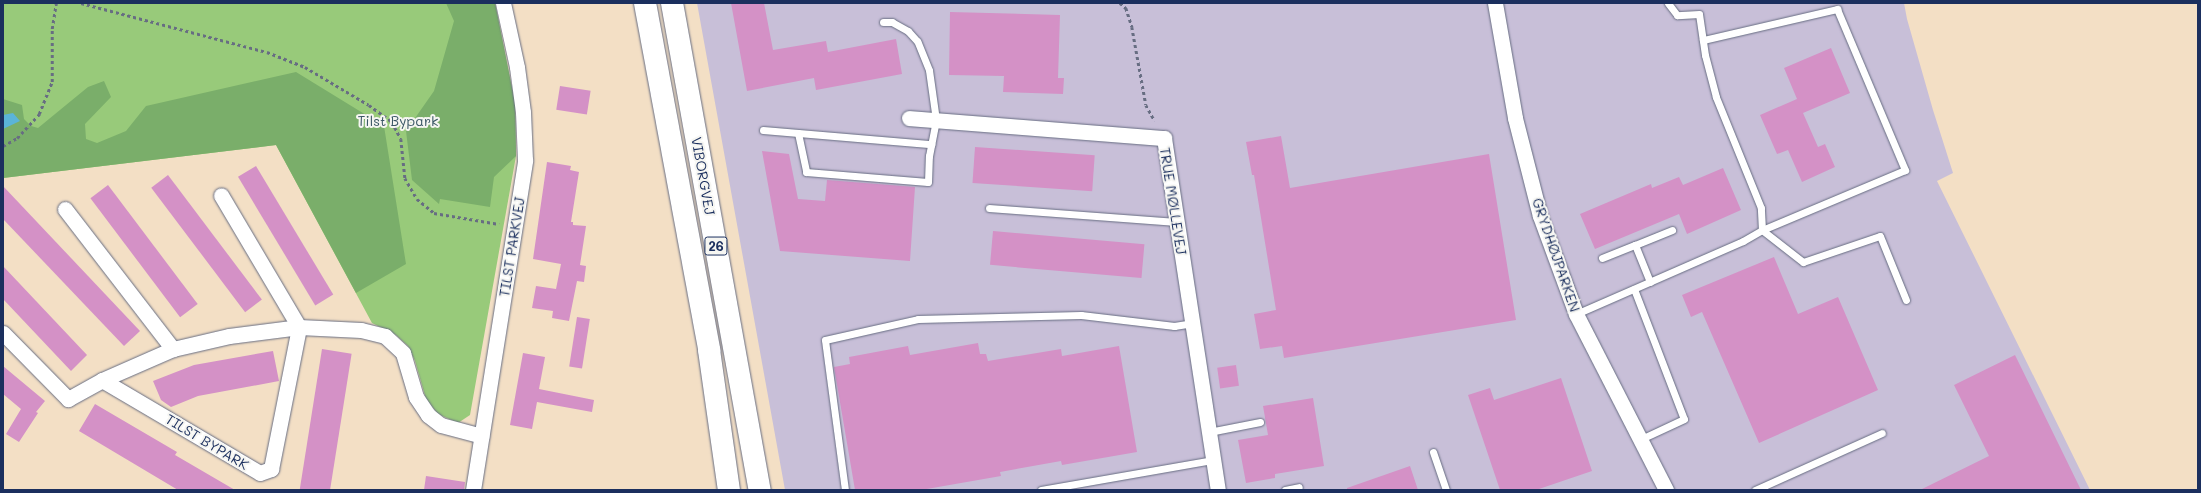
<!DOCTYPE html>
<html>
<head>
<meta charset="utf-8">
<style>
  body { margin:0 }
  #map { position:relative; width:2201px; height:493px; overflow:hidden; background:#f3dfc5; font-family:Mali,sans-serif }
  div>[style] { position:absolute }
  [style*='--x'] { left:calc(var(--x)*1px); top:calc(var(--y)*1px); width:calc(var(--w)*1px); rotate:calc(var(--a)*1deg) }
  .industrial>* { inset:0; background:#c8bfd8 }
  .green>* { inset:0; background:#98ca7a }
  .forest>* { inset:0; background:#7aae6a }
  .water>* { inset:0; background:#5bb4d8 }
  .building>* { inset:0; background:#d491c6; transform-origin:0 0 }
  .path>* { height:2.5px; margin-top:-1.25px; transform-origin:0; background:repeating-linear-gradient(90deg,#676d82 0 3px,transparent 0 6px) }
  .roads { filter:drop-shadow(0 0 1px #676d82) drop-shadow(0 0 1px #676d82) }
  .service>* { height:7px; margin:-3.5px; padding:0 3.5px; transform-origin:3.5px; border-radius:3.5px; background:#fff }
  .minor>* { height:15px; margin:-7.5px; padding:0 7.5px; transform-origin:7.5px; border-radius:7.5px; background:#fff }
  .primary>* { height:22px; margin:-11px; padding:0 11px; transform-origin:11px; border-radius:11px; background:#fff }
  span { translate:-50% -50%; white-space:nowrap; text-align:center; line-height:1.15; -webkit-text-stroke:4px #f6f6f2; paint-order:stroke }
  .shield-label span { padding:1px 3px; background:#f6f6f2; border:1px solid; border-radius:3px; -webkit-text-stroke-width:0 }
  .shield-label { font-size:13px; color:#1b2f5e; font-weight:700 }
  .park-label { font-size:14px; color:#3a5665 }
  .street-label { font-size:14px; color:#1b2f5e }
  .frame { position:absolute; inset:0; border:4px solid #1b2f5e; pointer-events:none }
</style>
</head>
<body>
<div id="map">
  <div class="industrial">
    <i style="clip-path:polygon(697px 3px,1904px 3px,1907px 19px,1933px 110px,1953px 173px,1937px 181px,2090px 490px,785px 490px)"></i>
  </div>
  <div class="green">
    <i style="clip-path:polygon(3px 3px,495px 3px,515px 103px,516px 156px,470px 415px,458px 423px,438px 414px,426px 399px,415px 361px,408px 346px,396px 335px,372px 323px,276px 145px,3px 178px)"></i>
  </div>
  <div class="forest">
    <i style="clip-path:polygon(446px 3px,495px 3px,515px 103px,516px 156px,494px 177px,490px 207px,440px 199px,439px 204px,412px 180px,406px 131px,434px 91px,454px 21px)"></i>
    <i style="clip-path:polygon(296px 72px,384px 126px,406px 264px,356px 293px,276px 145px,3px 178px,3px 99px,22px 105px,24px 119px,31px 126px,38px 128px,88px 87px,104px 81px,111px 97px,85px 124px,86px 139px,97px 143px,126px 131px,146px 106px)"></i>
  </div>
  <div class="water">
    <i style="clip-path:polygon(13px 113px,20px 121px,3px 129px,3px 115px)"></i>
  </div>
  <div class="building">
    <i style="clip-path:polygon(731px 3px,764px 3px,773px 50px,826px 41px,828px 52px,896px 39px,902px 74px,816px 90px,814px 78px,747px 91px)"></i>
    <i style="clip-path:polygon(950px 12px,1060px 15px,1058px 78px,1064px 78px,1063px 94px,1003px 92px,1004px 76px,949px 75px)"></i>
    <i style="clip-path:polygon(1831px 48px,1850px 93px,1803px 113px,1818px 147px,1825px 144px,1835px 167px,1802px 182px,1788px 150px,1777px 154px,1760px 115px,1797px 99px,1784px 68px)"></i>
    <i style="left:560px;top:86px;width:31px;height:24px;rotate:9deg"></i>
    <i style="clip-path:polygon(1281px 136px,1290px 188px,1489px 154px,1516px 320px,1284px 358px,1282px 346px,1260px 349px,1254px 314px,1276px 310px,1254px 175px,1252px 175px,1246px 142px)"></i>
    <i style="left:975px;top:147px;width:120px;height:36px;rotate:4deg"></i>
    <i style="clip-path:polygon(762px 151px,789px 154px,798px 199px,825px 201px,827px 180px,915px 187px,910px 261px,780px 251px)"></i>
    <i style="clip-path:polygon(547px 162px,571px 166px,570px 170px,579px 172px,571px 222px,573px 222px,573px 225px,586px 226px,580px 265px,586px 266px,584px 282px,577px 281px,569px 321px,552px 318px,553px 311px,532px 308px,536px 286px,556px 289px,561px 264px,533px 259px)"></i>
    <i style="left:256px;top:166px;width:150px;height:21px;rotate:59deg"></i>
    <i style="clip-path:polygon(1723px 168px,1741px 210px,1687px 234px,1679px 214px,1595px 249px,1580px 214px,1651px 184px,1652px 188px,1679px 177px,1683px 185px)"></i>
    <i style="left:168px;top:175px;width:156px;height:21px;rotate:53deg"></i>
    <i style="left:108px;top:185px;width:149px;height:22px;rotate:53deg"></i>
    <i style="clip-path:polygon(3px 186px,140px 331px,124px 346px,3px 219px)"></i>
    <i style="left:993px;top:231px;width:152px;height:34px;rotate:5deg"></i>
    <i style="clip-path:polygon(1774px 257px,1798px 314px,1838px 297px,1878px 390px,1759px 443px,1702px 312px,1691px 317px,1682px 295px)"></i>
    <i style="clip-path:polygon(3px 266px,87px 355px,71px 371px,3px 299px)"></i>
    <i style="left:577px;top:317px;width:13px;height:50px;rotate:9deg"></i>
    <i style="clip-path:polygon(978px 343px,980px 354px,986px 354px,988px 361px,1061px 349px,1062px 356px,1119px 346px,1137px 452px,1062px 465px,1061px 461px,1000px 472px,1001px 476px,921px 490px,855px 490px,834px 367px,850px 364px,849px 357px,908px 346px,910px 355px)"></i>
    <i style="left:322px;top:349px;width:30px;height:144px;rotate:9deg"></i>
    <i style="clip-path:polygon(273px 351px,279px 381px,198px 396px,171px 407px,161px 400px,153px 381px,194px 365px)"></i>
    <i style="clip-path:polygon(523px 353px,545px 357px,539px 389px,594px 400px,592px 412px,537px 402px,532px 429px,510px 425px)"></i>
    <i style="clip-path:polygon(2015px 355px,2081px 490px,1920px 490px,1989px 456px,1954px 385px)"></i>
    <i style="left:1236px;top:365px;width:21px;height:19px;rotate:82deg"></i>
    <i style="clip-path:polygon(3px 366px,45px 401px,36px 412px,38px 413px,19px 442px,6px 434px,21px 409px,3px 394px)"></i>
    <i style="clip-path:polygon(1561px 378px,1592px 471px,1536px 490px,1500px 490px,1468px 395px,1490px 388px,1494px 400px)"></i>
    <i style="clip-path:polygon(1313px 398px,1324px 466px,1275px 474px,1275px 478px,1246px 483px,1238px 440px,1268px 435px,1263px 406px)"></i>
    <i style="clip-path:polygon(95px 404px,177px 452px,175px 455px,235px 490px,178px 490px,79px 431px)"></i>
    <i style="clip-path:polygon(1410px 466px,1418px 490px,1347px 490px,1347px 488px)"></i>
    <i style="clip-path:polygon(426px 476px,465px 482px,464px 490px,424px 490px)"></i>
  </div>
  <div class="path">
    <i style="--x:81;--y:3;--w:192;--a:14.8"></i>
    <i style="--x:267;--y:52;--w:41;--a:21.5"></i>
    <i style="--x:305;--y:67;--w:74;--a:30.7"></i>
    <i style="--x:369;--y:105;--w:29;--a:36"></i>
    <i style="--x:392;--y:122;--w:19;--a:62"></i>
    <i style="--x:401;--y:139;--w:39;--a:84"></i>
    <i style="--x:405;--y:178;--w:24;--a:60"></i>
    <i style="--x:417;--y:199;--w:22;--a:39"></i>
    <i style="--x:434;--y:213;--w:66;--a:9.6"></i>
    <i style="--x:1120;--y:3;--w:8;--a:40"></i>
    <i style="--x:1126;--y:8;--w:20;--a:72"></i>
    <i style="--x:1132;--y:27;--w:79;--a:79.8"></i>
    <i style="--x:1146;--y:105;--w:18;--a:61"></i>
    <i style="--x:3;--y:146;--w:16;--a:-30"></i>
    <i style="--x:17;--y:138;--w:33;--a:-47"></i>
    <i style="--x:39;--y:114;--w:35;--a:-68"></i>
    <i style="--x:52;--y:82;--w:53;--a:-90"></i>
    <i style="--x:52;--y:29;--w:26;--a:-81"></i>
  </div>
  <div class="roads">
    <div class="service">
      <i style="--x:1703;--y:40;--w:138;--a:-13"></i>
      <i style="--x:1837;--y:9;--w:175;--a:67.1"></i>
      <i style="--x:1905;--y:170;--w:155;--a:157.2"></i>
      <i style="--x:1762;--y:230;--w:52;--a:38"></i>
      <i style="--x:1803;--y:262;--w:81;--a:-18.7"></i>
      <i style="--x:1880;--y:236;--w:69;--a:67.9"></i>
      <i style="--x:763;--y:130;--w:169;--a:4.8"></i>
      <i style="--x:798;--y:133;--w:40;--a:78"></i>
      <i style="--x:806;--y:172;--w:122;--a:4.7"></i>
      <i style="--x:928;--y:182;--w:26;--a:-88"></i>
      <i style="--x:929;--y:156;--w:37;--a:-79"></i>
      <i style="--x:936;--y:120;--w:50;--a:-98"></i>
      <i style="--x:929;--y:70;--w:31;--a:-112"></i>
      <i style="--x:917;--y:41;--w:13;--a:-132"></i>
      <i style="--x:908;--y:31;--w:18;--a:-151"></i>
      <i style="--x:892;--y:22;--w:9;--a:180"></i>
      <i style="--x:989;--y:208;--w:188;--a:4.3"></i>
      <i style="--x:1602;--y:258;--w:35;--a:-22"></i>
      <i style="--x:1650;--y:282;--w:40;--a:-112"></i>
      <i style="--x:1635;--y:245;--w:40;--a:-22"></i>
      <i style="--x:1634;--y:289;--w:139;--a:69"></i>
      <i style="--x:1684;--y:419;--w:50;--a:155"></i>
      <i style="--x:1576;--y:314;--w:182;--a:-23.6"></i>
      <i style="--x:1743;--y:241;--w:22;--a:-30"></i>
      <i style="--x:1762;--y:230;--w:22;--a:-93"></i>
      <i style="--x:1761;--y:208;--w:120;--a:-112.1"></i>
      <i style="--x:1716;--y:97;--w:43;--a:-104.7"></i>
      <i style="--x:1705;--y:55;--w:41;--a:-98.3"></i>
      <i style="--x:1699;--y:14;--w:22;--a:177"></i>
      <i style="--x:1677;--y:15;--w:15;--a:-127"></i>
      <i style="--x:1209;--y:432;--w:52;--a:-11.1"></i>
      <i style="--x:1433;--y:452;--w:40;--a:71.1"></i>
      <i style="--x:845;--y:490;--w:151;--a:-97.6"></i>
      <i style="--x:825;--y:340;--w:95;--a:-12.7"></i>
      <i style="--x:918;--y:319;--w:163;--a:-1.4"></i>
      <i style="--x:1081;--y:315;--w:94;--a:6.7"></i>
      <i style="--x:1174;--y:326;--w:18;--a:-9"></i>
      <i style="--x:1041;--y:490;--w:175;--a:-9.9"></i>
      <i style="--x:1285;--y:490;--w:14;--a:-12"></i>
      <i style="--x:1755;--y:490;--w:139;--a:-24.2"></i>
    </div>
    <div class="minor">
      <i style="--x:1495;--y:3;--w:117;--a:80.1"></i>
      <i style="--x:1515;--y:118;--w:101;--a:75.7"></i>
      <i style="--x:1540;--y:216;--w:104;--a:69.8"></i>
      <i style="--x:1576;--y:314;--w:198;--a:62.9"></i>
      <i style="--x:909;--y:118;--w:256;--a:4.5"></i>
      <i style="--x:1164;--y:138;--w:356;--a:81.3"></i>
      <i style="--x:65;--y:209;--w:177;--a:52.4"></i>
      <i style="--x:3;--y:333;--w:93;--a:45.4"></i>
      <i style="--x:68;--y:399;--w:39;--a:-29"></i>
      <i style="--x:102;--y:380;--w:77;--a:-23.6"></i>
      <i style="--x:173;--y:349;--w:57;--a:-13.1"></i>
      <i style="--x:229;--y:336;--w:71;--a:-7.3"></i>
      <i style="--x:299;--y:327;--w:62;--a:2.8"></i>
      <i style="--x:361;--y:330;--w:25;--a:14"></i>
      <i style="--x:385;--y:336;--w:25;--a:43"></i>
      <i style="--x:403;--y:353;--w:46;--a:73.5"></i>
      <i style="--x:416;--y:397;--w:22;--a:56"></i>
      <i style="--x:428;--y:415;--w:16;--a:38"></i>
      <i style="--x:441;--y:425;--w:42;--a:15"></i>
      <i style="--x:102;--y:380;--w:183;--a:30.5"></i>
      <i style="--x:260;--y:473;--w:12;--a:-20"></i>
      <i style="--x:271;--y:469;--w:145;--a:-78.8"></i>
      <i style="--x:299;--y:327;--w:153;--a:-120.6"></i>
      <i style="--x:473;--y:490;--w:334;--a:-81"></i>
      <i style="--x:525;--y:160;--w:48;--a:-92.4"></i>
      <i style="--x:523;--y:112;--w:45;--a:-97.6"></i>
      <i style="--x:517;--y:67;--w:66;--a:-102.3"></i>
    </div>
    <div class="primary">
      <i style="--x:645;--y:3;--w:353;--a:79.5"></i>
      <i style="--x:709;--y:350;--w:141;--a:81.9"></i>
      <i style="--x:672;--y:3;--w:495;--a:79.8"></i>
    </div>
  </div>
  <div class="shield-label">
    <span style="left:716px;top:246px">26</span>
  </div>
  <div class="park-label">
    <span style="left:398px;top:121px">Tilst Bypark</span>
  </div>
  <div class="street-label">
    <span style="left:703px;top:176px;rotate:80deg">VIBORGVEJ</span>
    <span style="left:1173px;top:201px;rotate:81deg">TRUE MØLLEVEJ</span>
    <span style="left:512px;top:247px;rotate:-81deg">TILST PARKVEJ</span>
    <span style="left:1556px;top:255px;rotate:71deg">GRYDHØJPARKEN</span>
    <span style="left:207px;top:442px;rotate:31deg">TILST BYPARK</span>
  </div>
  <div class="frame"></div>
</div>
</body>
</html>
